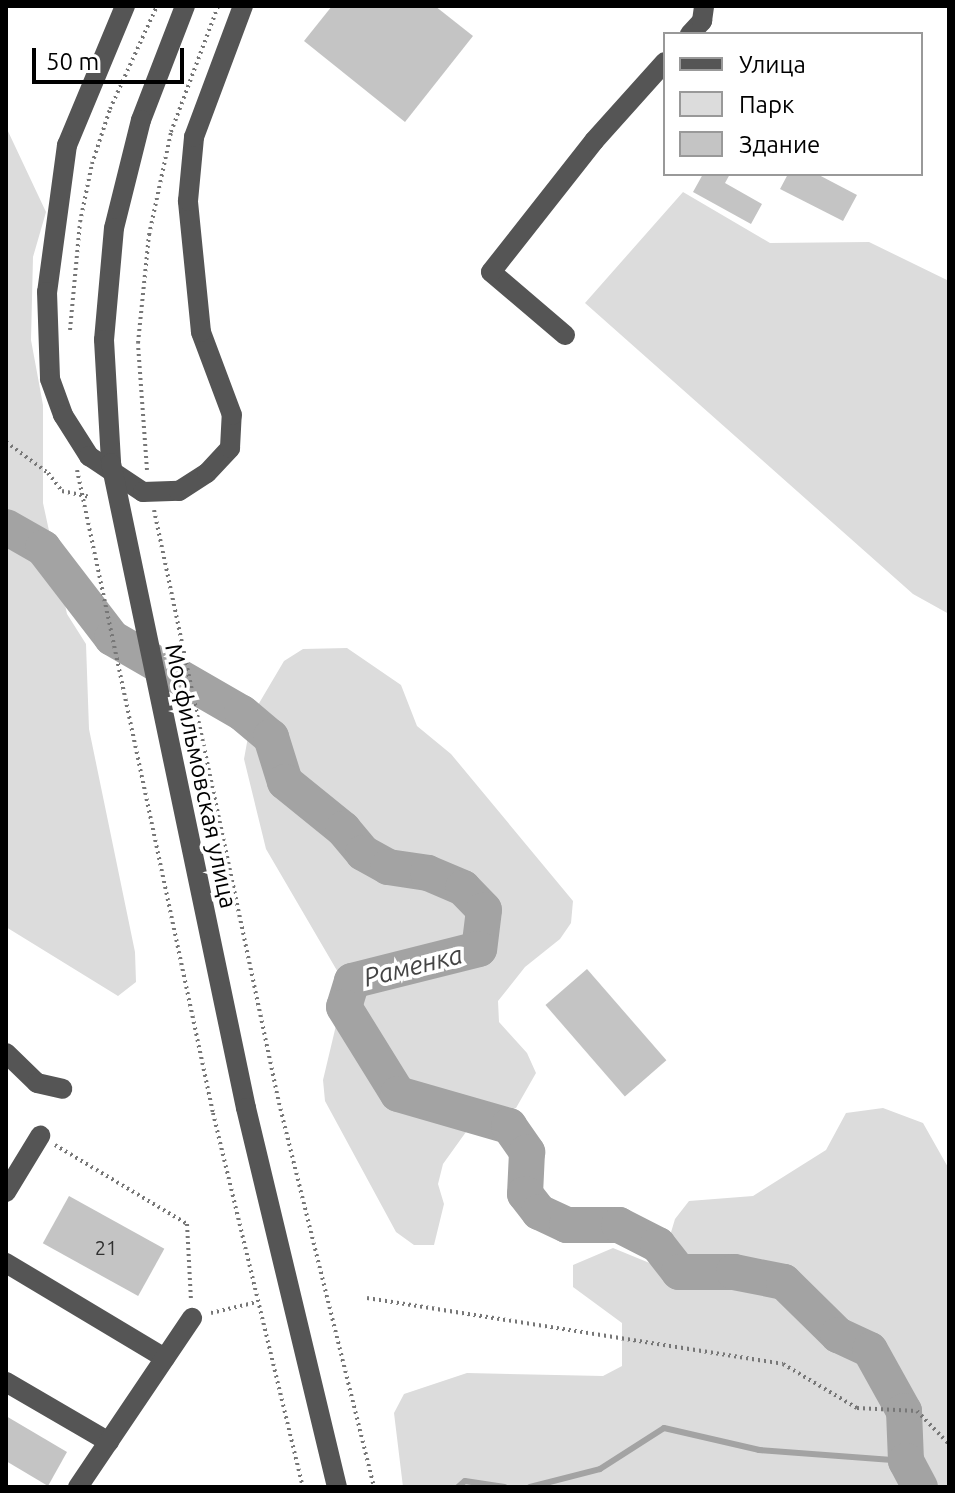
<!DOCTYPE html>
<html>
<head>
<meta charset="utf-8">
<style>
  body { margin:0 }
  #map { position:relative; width:955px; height:1493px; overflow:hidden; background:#fff; font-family:Ubuntu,sans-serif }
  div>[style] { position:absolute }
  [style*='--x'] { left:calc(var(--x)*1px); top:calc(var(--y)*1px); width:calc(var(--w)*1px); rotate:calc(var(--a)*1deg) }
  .green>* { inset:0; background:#dcdcdc }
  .stream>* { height:6px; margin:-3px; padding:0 3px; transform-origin:3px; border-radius:3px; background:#a3a3a3 }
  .river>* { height:36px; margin:-18px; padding:0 18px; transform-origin:18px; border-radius:18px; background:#a3a3a3 }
  .building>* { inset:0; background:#c4c4c4; transform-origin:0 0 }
  .path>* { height:4px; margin-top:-2px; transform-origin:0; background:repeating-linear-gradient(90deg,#777 0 2px,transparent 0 6px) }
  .minor>* { height:20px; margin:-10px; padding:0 10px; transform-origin:10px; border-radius:10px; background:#555 }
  span { translate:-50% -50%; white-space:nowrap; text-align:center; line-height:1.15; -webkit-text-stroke:7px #fff; paint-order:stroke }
  .number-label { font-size:20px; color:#313131 }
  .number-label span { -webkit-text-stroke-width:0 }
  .street-label { font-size:24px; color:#000 }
  .water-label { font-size:26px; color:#444; font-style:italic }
  .frame { position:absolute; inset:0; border:8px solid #000; pointer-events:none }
  .legend { position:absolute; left:663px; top:32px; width:260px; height:144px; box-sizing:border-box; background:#fff; border:2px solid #999; margin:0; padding:10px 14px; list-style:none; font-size:24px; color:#000 }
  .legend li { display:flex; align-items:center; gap:16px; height:40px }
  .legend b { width:40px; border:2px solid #999 }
  .scale { position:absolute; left:32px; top:48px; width:152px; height:36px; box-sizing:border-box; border:4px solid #000; border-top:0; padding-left:10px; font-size:24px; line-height:28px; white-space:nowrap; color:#000; -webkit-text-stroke:6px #fff; paint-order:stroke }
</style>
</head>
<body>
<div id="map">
  <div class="green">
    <i style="clip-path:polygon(6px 127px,46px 212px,33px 257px,31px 340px,43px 405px,43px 503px,67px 614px,86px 644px,89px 729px,135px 952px,136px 982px,118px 996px,6px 927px)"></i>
    <i style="clip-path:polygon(683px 192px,770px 243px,869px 242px,949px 281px,949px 614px,913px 594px,585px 303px)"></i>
    <i style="clip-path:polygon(347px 648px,401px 685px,417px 726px,451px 754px,573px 901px,571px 923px,560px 939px,525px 967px,498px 1001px,499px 1022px,527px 1053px,536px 1073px,516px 1108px,476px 1118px,443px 1164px,438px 1184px,444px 1204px,434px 1245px,414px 1245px,396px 1232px,325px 1101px,323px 1080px,343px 996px,339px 974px,266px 849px,244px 759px,252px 715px,284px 661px,303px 649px)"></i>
    <i style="clip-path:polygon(883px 1108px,923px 1123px,949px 1169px,949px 1487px,403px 1487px,394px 1413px,404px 1394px,467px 1373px,603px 1376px,622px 1366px,622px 1323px,573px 1287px,573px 1265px,613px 1248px,652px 1264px,666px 1249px,675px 1219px,689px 1201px,753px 1196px,826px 1150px,846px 1113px)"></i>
  </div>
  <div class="stream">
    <i style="--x:458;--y:1487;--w:9;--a:-41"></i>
    <i style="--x:465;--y:1481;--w:40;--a:8.5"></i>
    <i style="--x:530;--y:1487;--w:72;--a:-14.4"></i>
    <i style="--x:600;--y:1469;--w:76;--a:-32.6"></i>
    <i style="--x:664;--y:1428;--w:98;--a:13"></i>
    <i style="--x:759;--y:1450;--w:147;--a:4.3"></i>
  </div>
  <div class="river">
    <i style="--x:6;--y:527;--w:43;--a:29.6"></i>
    <i style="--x:43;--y:548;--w:113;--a:52.5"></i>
    <i style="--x:112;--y:638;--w:150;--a:30"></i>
    <i style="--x:242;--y:713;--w:38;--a:40"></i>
    <i style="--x:271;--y:737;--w:47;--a:72.7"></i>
    <i style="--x:285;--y:782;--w:75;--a:39"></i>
    <i style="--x:343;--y:829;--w:31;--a:50"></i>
    <i style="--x:363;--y:853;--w:29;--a:29"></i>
    <i style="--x:388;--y:867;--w:40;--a:8.5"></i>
    <i style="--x:428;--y:873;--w:38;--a:23"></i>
    <i style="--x:463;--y:888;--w:30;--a:46"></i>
    <i style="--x:484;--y:910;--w:39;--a:97"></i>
    <i style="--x:479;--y:949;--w:131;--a:165.9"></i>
    <i style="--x:352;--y:981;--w:27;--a:107"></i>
    <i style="--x:344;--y:1007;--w:102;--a:58.2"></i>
    <i style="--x:398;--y:1094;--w:116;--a:16.1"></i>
    <i style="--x:509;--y:1126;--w:32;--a:55"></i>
    <i style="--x:527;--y:1152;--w:42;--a:92.7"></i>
    <i style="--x:525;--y:1194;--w:23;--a:52"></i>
    <i style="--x:539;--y:1212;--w:31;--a:25"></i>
    <i style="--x:567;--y:1225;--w:52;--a:0"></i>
    <i style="--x:619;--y:1225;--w:44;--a:27.1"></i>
    <i style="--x:658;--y:1245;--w:34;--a:52"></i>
    <i style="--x:679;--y:1272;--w:55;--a:0"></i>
    <i style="--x:734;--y:1272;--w:51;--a:11.3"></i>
    <i style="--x:784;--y:1282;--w:76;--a:44.5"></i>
    <i style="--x:838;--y:1335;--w:35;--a:25"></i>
    <i style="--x:870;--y:1350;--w:70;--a:60.9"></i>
    <i style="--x:904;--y:1411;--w:50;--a:87.7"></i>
    <i style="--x:906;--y:1461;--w:30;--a:62"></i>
  </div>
  <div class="building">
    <i style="clip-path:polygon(332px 6px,435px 6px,473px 36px,405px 122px,304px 41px)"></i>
    <i style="clip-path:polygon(703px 174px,730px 174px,725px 183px,762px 204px,751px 224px,693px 192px)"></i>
    <i style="clip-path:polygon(788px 174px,817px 174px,857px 195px,843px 221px,780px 189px)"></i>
    <i style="left:587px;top:969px;width:121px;height:55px;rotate:49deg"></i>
    <i style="left:69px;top:1196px;width:109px;height:54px;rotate:29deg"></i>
    <i style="clip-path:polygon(6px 1416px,67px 1452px,48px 1486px,6px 1461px)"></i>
  </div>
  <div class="path">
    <i style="--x:70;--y:330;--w:108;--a:-84.7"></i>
    <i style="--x:80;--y:222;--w:59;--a:-78.3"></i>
    <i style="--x:92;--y:164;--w:58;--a:-71.9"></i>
    <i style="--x:110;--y:109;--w:113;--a:-65.5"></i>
    <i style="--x:6;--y:442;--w:52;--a:36.4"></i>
    <i style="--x:48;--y:473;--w:23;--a:52"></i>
    <i style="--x:62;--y:491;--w:29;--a:12"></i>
    <i style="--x:77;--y:470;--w:657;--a:78.06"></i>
    <i style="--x:213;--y:1113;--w:385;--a:76.5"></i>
    <i style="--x:147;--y:470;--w:127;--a:-94.1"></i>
    <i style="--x:138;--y:343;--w:109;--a:-84.2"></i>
    <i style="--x:149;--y:235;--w:105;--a:-77.9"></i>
    <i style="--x:171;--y:132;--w:134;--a:-69.5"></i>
    <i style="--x:154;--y:510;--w:606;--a:78.1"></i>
    <i style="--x:279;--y:1103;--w:396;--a:76.1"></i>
    <i style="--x:55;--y:1145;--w:154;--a:30.9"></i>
    <i style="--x:187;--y:1224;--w:77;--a:87"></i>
    <i style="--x:367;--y:1298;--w:421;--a:9"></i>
    <i style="--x:783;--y:1364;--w:86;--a:30.7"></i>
    <i style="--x:857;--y:1408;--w:60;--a:2.9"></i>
    <i style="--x:917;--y:1411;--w:46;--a:45.9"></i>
    <i style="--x:211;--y:1313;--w:47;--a:-13.4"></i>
  </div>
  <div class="minor">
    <i style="--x:125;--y:6;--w:151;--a:112.6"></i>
    <i style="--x:67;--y:145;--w:148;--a:97.7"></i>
    <i style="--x:47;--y:292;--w:87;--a:88"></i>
    <i style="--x:50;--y:379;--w:38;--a:70"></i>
    <i style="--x:63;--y:415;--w:49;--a:57.6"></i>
    <i style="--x:89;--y:456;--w:65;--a:33.7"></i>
    <i style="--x:143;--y:492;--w:36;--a:-2"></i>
    <i style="--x:179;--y:491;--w:33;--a:-33"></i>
    <i style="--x:207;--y:473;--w:34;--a:-47"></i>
    <i style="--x:230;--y:448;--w:33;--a:-87"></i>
    <i style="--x:232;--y:415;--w:89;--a:-110.5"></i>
    <i style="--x:201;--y:332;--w:132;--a:-95.7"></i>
    <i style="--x:188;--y:201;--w:64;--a:-84.6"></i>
    <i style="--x:194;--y:137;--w:140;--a:-69.5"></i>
    <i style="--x:185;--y:6;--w:122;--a:111.1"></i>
    <i style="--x:141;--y:120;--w:111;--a:104"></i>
    <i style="--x:114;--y:228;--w:112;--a:95.1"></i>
    <i style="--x:104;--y:340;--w:123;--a:86.7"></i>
    <i style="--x:111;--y:463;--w:659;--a:78.18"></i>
    <i style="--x:246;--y:1108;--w:390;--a:76.5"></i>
    <i style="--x:690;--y:34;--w:18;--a:-47"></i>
    <i style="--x:702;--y:21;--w:15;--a:-82"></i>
    <i style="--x:565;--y:335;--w:97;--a:-139.6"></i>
    <i style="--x:491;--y:272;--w:167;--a:-51.8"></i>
    <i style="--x:594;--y:141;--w:106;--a:-48.1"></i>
    <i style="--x:6;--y:1053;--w:43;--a:44.1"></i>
    <i style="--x:37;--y:1083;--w:26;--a:13"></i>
    <i style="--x:6;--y:1192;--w:66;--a:-58.7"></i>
    <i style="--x:6;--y:1263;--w:185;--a:30.9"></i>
    <i style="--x:6;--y:1382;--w:119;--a:30.2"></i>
    <i style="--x:78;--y:1487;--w:204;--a:-56"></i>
  </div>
  <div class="number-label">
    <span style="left:106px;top:1247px">21</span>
  </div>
  <div class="street-label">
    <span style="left:201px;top:776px;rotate:78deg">Мосфильмовская улица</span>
  </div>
  <div class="water-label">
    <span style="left:413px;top:966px;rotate:-14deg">Раменка</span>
  </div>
  <div class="frame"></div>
  <ul class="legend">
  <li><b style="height:10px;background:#555"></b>Улица</li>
  <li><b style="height:22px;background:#dcdcdc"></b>Парк</li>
  <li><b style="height:22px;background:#c4c4c4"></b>Здание</li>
  </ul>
  <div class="scale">50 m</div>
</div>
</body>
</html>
